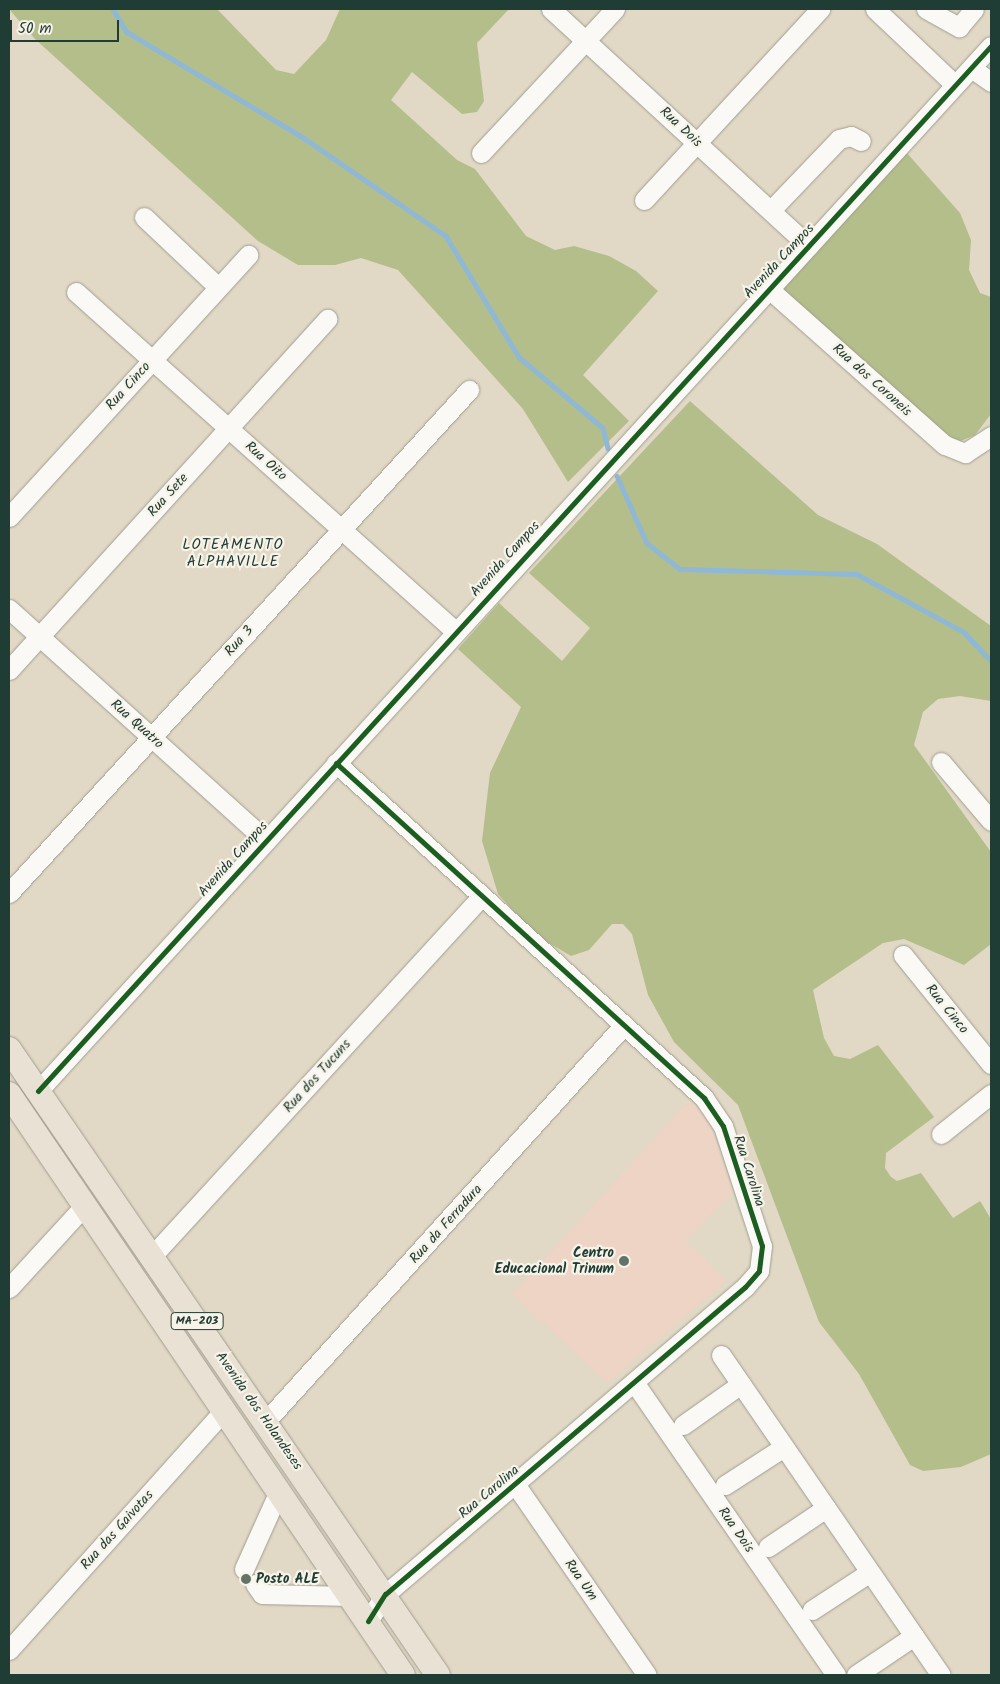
<!DOCTYPE html>
<html>
<head>
<meta charset="utf-8">
<style>
  body { margin:0 }
  #map { position:relative; width:1000px; height:1684px; overflow:hidden; background:#e1d8c5; font-family:Kalam,sans-serif }
  div>[style] { position:absolute }
  [style*='--x'] { left:calc(var(--x)*1px); top:calc(var(--y)*1px); width:calc(var(--w)*1px); rotate:calc(var(--a)*1deg) }
  .built>* { inset:0; background:#edd4c5 }
  .forest>* { inset:0; background:#b4be8a }
  .stream>* { height:4.5px; margin:-2.25px; padding:0 2.25px; transform-origin:2.25px; border-radius:2.25px; background:#8eb8d6 }
  .roads { filter:drop-shadow(0 0 1px #a09e92) drop-shadow(0 0 1px #a09e92) }
  .minor>* { height:19px; margin:-9.5px; padding:0 9.5px; transform-origin:9.5px; border-radius:9.5px; background:#faf9f6 }
  .major>* { height:24px; margin:-12px; padding:0 12px; transform-origin:12px; border-radius:12px; background:#eae1d5 }
  .cycleway>* { height:5px; margin:-2.5px; padding:0 2.5px; transform-origin:2.5px; border-radius:2.5px; background:#1b5e20 }
  .dots>* { width:14px; height:14px; translate:-50% -50%; box-sizing:border-box; border:2px solid #f7f3e8; border-radius:50% }
  span { translate:-50% -50%; white-space:nowrap; text-align:center; line-height:1.15; -webkit-text-stroke:4.5px #f7f3e8; paint-order:stroke }
  .shield-label span { padding:1px 4px; background:#f7f3e8; border:1px solid; border-radius:4px; -webkit-text-stroke-width:0 }
  .shield-label { font-size:12px; color:#1f3d34; font-weight:700 }
  .street-label { font-size:14px; color:#1f3d34 }
  .poi-label { font-size:14px; color:#1f3d34; font-weight:700 }
  .right { translate:-100% -50%; text-align:right }
  .left { translate:0 -50%; text-align:left }
  .neighbourhood-label { font-size:15px; color:#1f3d34; letter-spacing:1px }
  .frame { position:absolute; inset:0; border:10px solid #1f3d34; pointer-events:none }
  .scale { position:absolute; left:10px; top:20px; width:109px; height:22px; box-sizing:border-box; border:2px solid #1f3d34; border-top:0; padding-left:6px; font-size:15px; line-height:18px; white-space:nowrap; color:#1f3d34; -webkit-text-stroke:4px #f7f3e8; paint-order:stroke }
</style>
</head>
<body>
<div id="map">
  <div class="built">
    <i style="clip-path:polygon(690px 1100px,707px 1116px,733px 1192px,685px 1241px,726px 1281px,607px 1383px,512px 1294px)"></i>
  </div>
  <div class="forest">
    <i style="clip-path:polygon(9px 9px,217px 9px,276px 70px,294px 74px,326px 40px,340px 9px,509px 9px,477px 43px,484px 101px,477px 112px,462px 114px,412px 72px,391px 100px,457px 160px,475px 169px,526px 236px,555px 250px,574px 246px,609px 256px,636px 271px,658px 291px,583px 375px,629px 421px,568px 482px,523px 409px,398px 270px,361px 258px,335px 265px,298px 265px,258px 241px,35px 39px)"></i>
    <i style="clip-path:polygon(906px 152px,960px 213px,971px 240px,969px 270px,980px 293px,991px 297px,991px 414px,975px 435px,956px 443px,779px 290px)"></i>
    <i style="clip-path:polygon(690px 401px,818px 515px,877px 544px,991px 626px,991px 701px,960px 696px,938px 699px,923px 712px,914px 745px,991px 852px,991px 944px,964px 965px,904px 939px,883px 943px,813px 990px,824px 1038px,834px 1056px,850px 1059px,878px 1045px,934px 1117px,886px 1153px,885px 1168px,891px 1177px,897px 1181px,921px 1173px,953px 1218px,980px 1201px,991px 1219px,991px 1454px,961px 1467px,923px 1471px,910px 1465px,859px 1374px,819px 1322px,738px 1105px,674px 1042px,648px 995px,632px 934px,623px 924px,612px 924px,589px 950px,571px 956px,537px 936px,498px 894px,482px 841px,490px 773px,521px 707px,458px 649px,499px 603px,562px 661px,590px 628px,529px 573px)"></i>
  </div>
  <div class="stream">
    <i style="--x:113;--y:9;--w:27;--a:59"></i>
    <i style="--x:127;--y:32;--w:206;--a:30.9"></i>
    <i style="--x:304;--y:138;--w:173;--a:34.6"></i>
    <i style="--x:446;--y:236;--w:141;--a:58.9"></i>
    <i style="--x:519;--y:357;--w:110;--a:40.2"></i>
    <i style="--x:603;--y:428;--w:21;--a:76"></i>
    <i style="--x:617;--y:476;--w:73;--a:65.9"></i>
    <i style="--x:647;--y:543;--w:42;--a:38.2"></i>
    <i style="--x:680;--y:569;--w:177;--a:1.6"></i>
    <i style="--x:857;--y:574;--w:122;--a:28.5"></i>
    <i style="--x:964;--y:632;--w:40;--a:47"></i>
  </div>
  <div class="roads">
    <div class="minor">
      <i style="--x:551;--y:9;--w:350;--a:42.6"></i>
      <i style="--x:875;--y:9;--w:110;--a:43.5"></i>
      <i style="--x:926;--y:9;--w:38;--a:29"></i>
      <i style="--x:959;--y:27;--w:23;--a:-50"></i>
      <i style="--x:974;--y:70;--w:21;--a:35"></i>
      <i style="--x:481;--y:153;--w:197;--a:-47.1"></i>
      <i style="--x:644;--y:200;--w:260;--a:-47.3"></i>
      <i style="--x:771;--y:210;--w:98;--a:-46.2"></i>
      <i style="--x:839;--y:139;--w:12;--a:-14"></i>
      <i style="--x:851;--y:136;--w:11;--a:27"></i>
      <i style="--x:144;--y:217;--w:102;--a:43.4"></i>
      <i style="--x:769;--y:289;--w:235;--a:41.6"></i>
      <i style="--x:945;--y:445;--w:22;--a:22"></i>
      <i style="--x:965;--y:453;--w:31;--a:-33"></i>
      <i style="--x:76;--y:292;--w:508;--a:41.81"></i>
      <i style="--x:9;--y:517;--w:355;--a:-47.6"></i>
      <i style="--x:9;--y:609;--w:346;--a:42"></i>
      <i style="--x:9;--y:670;--w:474;--a:-47.8"></i>
      <i style="--x:941;--y:762;--w:77;--a:49.7"></i>
      <i style="--x:336;--y:763;--w:498;--a:42.3"></i>
      <i style="--x:704;--y:1098;--w:34;--a:56"></i>
      <i style="--x:723;--y:1126;--w:126;--a:72"></i>
      <i style="--x:762;--y:1246;--w:25;--a:97"></i>
      <i style="--x:759;--y:1271;--w:21;--a:131"></i>
      <i style="--x:745;--y:1287;--w:473;--a:139.5"></i>
      <i style="--x:385;--y:1594;--w:32;--a:122"></i>
      <i style="--x:9;--y:893;--w:682;--a:-47.56"></i>
      <i style="--x:903;--y:955;--w:140;--a:51.1"></i>
      <i style="--x:38;--y:1091;--w:1414;--a:-47.64"></i>
      <i style="--x:941;--y:1134;--w:64;--a:-38.7"></i>
      <i style="--x:152;--y:1256;--w:488;--a:-47.5"></i>
      <i style="--x:9;--y:1288;--w:113;--a:-47.5"></i>
      <i style="--x:721;--y:1355;--w:388;--a:55.5"></i>
      <i style="--x:636;--y:1385;--w:352;--a:55.4"></i>
      <i style="--x:266;--y:1421;--w:534;--a:-47.89"></i>
      <i style="--x:683;--y:1425;--w:71;--a:-35.3"></i>
      <i style="--x:515;--y:1484;--w:232;--a:55.4"></i>
      <i style="--x:725;--y:1485;--w:70;--a:-32.8"></i>
      <i style="--x:768;--y:1547;--w:70;--a:-33.9"></i>
      <i style="--x:244;--y:1569;--w:85;--a:-65.8"></i>
      <i style="--x:255;--y:1584;--w:12;--a:55"></i>
      <i style="--x:262;--y:1594;--w:89;--a:1.3"></i>
      <i style="--x:812;--y:1610;--w:69;--a:-33.2"></i>
      <i style="--x:9;--y:1650;--w:322;--a:-48.1"></i>
      <i style="--x:856;--y:1675;--w:70;--a:-33.9"></i>
    </div>
    <div class="major">
      <i style="--x:9;--y:1049;--w:759;--a:55.58"></i>
      <i style="--x:9;--y:1094;--w:702;--a:55.86"></i>
    </div>
  </div>
  <div class="cycleway">
    <i style="--x:336;--y:763;--w:498;--a:42.3"></i>
    <i style="--x:704;--y:1098;--w:34;--a:56"></i>
    <i style="--x:723;--y:1126;--w:126;--a:72"></i>
    <i style="--x:762;--y:1246;--w:25;--a:97"></i>
    <i style="--x:759;--y:1271;--w:21;--a:131"></i>
    <i style="--x:745;--y:1287;--w:473;--a:139.5"></i>
    <i style="--x:385;--y:1594;--w:32;--a:122"></i>
    <i style="--x:38;--y:1091;--w:1414;--a:-47.64"></i>
  </div>
  <div class="dots">
    <i style="left:624px;top:1261px;background:#637367"></i>
    <i style="left:246px;top:1579px;background:#637367"></i>
  </div>
  <div class="shield-label">
    <span style="left:197px;top:1321px">MA-203</span>
  </div>
  <div class="street-label">
    <span style="left:681px;top:127px;rotate:43deg">Rua Dois</span>
    <span style="left:779px;top:261px;rotate:-47deg">Avenida Campos</span>
    <span style="left:872px;top:380px;rotate:42deg">Rua dos Coroneis</span>
    <span style="left:128px;top:386px;rotate:-48deg">Rua Cinco</span>
    <span style="left:266px;top:461px;rotate:42deg">Rua Oito</span>
    <span style="left:168px;top:495px;rotate:-48deg">Rua Sete</span>
    <span style="left:505px;top:559px;rotate:-48deg">Avenida Campos</span>
    <span style="left:239px;top:641px;rotate:-48deg">Rua 3</span>
    <span style="left:137px;top:724px;rotate:42deg">Rua Quatro</span>
    <span style="left:233px;top:859px;rotate:-48deg">Avenida Campos</span>
    <span style="left:947px;top:1009px;rotate:51deg">Rua Cinco</span>
    <span style="left:317px;top:1076px;rotate:-48deg">Rua dos Tucuns</span>
    <span style="left:749px;top:1171px;rotate:72deg">Rua Carolina</span>
    <span style="left:446px;top:1224px;rotate:-48deg">Rua da Ferradura</span>
    <span style="left:259px;top:1411px;rotate:55deg">Avenida dos Holandeses</span>
    <span style="left:489px;top:1492px;rotate:-40deg">Rua Carolina</span>
    <span style="left:117px;top:1530px;rotate:-48deg">Rua das Gaivotas</span>
    <span style="left:736px;top:1530px;rotate:55deg">Rua Dois</span>
    <span style="left:581px;top:1580px;rotate:55deg">Rua Um</span>
  </div>
  <div class="poi-label">
    <span class="right" style="left:614px;top:1261px">Centro<br>Educacional Trinum</span>
    <span class="left" style="left:256px;top:1579px">Posto ALE</span>
  </div>
  <div class="neighbourhood-label">
    <span style="left:233px;top:554px">LOTEAMENTO<br>ALPHAVILLE</span>
  </div>
  <div class="frame"></div>
  <div class="scale">50 m</div>
</div>
</body>
</html>
